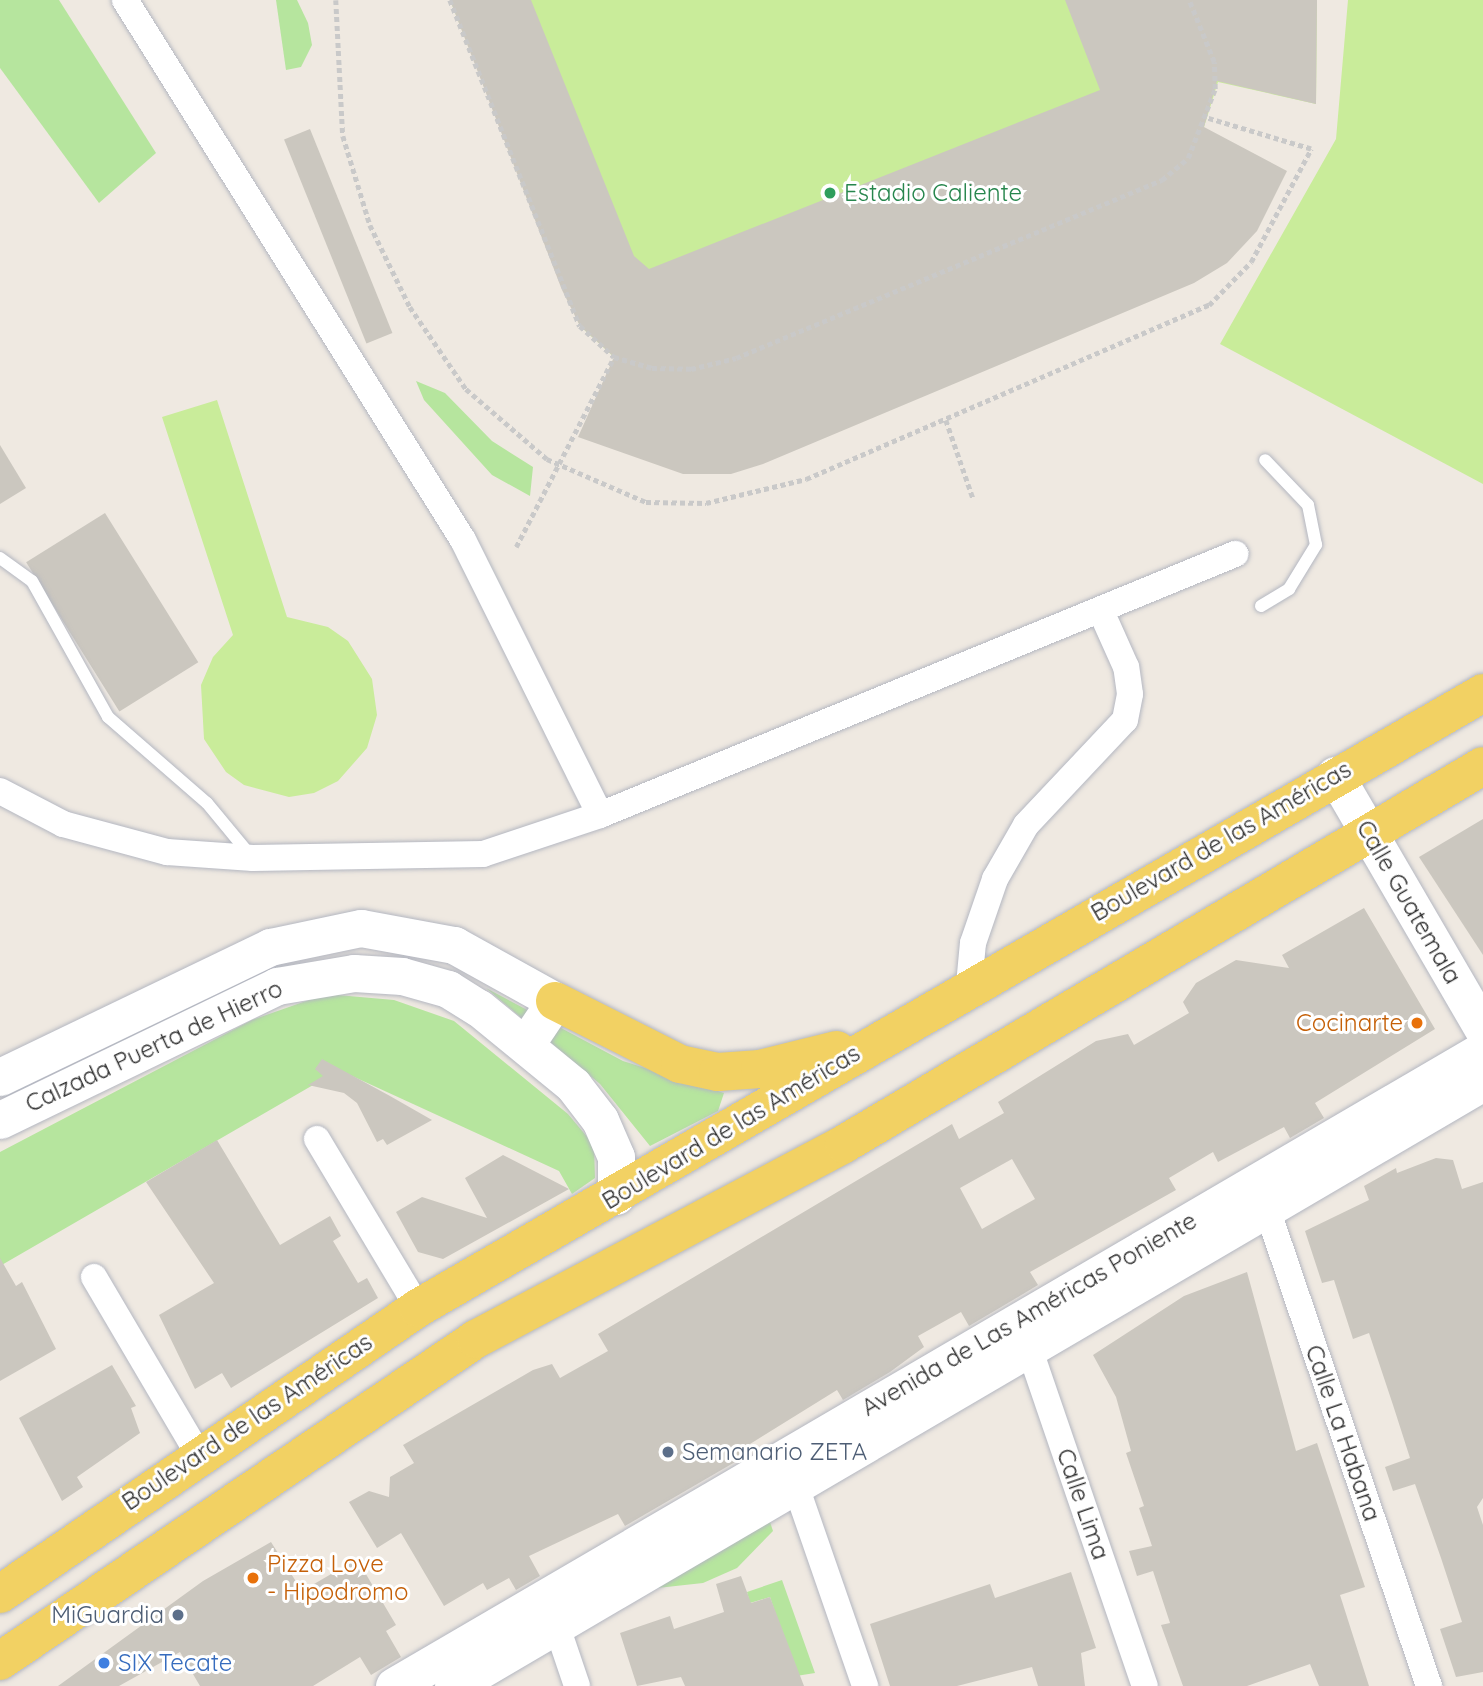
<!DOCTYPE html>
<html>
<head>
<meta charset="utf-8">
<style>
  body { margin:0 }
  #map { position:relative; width:1483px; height:1686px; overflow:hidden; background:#efe9e1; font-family:Quicksand,sans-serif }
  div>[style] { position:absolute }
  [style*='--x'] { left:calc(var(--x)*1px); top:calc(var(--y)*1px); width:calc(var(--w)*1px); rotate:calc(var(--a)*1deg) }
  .green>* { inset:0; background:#b6e59e }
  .pitch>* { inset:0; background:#c9ec9a }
  .building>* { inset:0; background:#cbc7bf; transform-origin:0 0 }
  .path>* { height:4.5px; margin-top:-2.25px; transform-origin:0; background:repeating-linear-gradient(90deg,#c9c9c9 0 5px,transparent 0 8.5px) }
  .roads { filter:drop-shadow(0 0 2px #b4b7c1) drop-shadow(0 0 2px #b4b7c1) }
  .lane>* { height:12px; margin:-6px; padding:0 6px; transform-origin:6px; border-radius:6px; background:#fff }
  .street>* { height:26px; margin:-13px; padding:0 13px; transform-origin:13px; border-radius:13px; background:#fff }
  .secondary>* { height:37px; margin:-18.5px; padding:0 18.5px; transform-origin:18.5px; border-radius:18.5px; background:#fff }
  .primary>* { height:38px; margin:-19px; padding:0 19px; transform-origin:19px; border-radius:19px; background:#f2d163 }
  .dots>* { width:19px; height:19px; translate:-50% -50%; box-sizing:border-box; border:4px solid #fff; border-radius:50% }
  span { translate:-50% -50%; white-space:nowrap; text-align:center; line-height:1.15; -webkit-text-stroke:6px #fff; paint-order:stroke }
  .leisure-label { font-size:24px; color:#27864d }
  .left { translate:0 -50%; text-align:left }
  .street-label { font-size:24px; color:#2e2e2e }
  .food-label { font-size:24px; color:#c56008 }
  .right { translate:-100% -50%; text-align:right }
  .service-label { font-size:24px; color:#4e5e75 }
  .shop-label { font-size:24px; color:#366cbe }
</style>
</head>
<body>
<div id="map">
  <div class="green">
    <i style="clip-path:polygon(0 0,59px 0,156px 153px,99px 203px,0 68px)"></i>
    <i style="clip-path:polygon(276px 0,297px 0,308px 23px,312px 45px,301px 67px,286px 70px)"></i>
    <i style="clip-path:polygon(416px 381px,445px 393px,492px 441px,533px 467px,530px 496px,492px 475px,424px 400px)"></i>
    <i style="clip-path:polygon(486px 988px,623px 1061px,724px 1093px,718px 1111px,650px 1146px,600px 1084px)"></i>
    <i style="clip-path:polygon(326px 994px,394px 1000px,454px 1021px,568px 1114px,594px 1145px,595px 1178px,572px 1194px,559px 1171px,339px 1070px,0 1266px,0 1152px,252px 1020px)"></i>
    <i style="clip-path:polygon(769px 1519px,773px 1531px,737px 1568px,703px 1583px,639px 1590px)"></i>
    <i style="clip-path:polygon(782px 1580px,815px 1673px,796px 1676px,770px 1597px,750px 1603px,747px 1592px)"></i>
  </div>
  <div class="pitch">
    <i style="clip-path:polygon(450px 0,1317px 0,1316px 104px,1218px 82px,1204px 127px,652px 368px,614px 357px,580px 326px)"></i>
    <i style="clip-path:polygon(1348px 0,1483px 0,1483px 484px,1220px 344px,1336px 139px)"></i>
    <i style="clip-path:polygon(217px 400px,287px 617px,328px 627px,348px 641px,372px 679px,377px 715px,367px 748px,338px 781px,314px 793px,289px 797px,244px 785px,226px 772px,204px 739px,201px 685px,213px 657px,233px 635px,162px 417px)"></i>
  </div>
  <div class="building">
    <i style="clip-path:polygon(450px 0,531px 0,634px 256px,649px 269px,1100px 90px,1065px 0,1317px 0,1316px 104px,1217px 81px,1204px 127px,1287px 171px,1257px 231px,1227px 263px,1194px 283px,763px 464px,731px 474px,683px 474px,578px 437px,614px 357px,580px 326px,562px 290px)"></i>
    <i style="left:310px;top:129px;width:220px;height:28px;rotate:68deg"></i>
    <i style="clip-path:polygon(0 445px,26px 488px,0 504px)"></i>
    <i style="left:105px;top:513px;width:176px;height:93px;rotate:58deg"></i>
    <i style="clip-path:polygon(1483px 819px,1483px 955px,1419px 857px)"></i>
    <i style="clip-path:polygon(evenodd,1364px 908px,1435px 1029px,1315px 1103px,1324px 1118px,1290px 1138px,1284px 1127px,1218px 1162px,1213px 1152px,1169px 1178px,1176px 1190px,1030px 1272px,1038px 1285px,1013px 1300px,969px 1326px,961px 1312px,918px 1336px,924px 1347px,890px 1372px,843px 1400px,837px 1390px,750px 1444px,754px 1451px,625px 1526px,618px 1514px,529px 1556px,540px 1576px,516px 1590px,509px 1578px,487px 1590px,483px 1583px,444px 1606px,401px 1533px,377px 1548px,349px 1502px,369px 1491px,389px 1497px,390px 1477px,414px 1463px,403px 1445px,533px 1370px,552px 1364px,560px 1378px,608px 1351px,598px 1334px,952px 1124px,959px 1139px,1004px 1113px,998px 1102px,1096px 1041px,1128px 1034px,1134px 1045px,1189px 1013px,1183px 1002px,1196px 983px,1236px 960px,1289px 968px,1282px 955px,1364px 908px,1012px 1159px,1035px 1199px,982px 1229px,960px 1188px,1012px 1159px)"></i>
    <i style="clip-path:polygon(322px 1059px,390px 1096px,432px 1120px,387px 1145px,383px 1139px,377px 1142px,357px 1103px,344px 1093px,308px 1085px,323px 1076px,315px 1069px)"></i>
    <i style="clip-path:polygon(217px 1140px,280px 1245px,330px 1216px,341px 1236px,333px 1241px,358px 1283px,367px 1278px,378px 1298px,231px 1388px,222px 1373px,195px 1389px,159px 1315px,214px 1283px,146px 1182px)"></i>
    <i style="clip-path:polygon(503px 1155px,569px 1189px,443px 1259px,418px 1252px,396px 1212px,422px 1197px,487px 1218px,465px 1178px)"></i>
    <i style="clip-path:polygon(1436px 1158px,1453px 1160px,1462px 1189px,1483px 1182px,1483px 1498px,1477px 1507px,1483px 1525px,1483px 1672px,1456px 1677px,1440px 1629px,1462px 1622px,1441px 1558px,1415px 1484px,1393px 1491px,1385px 1467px,1410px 1458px,1393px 1405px,1369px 1333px,1353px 1339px,1334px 1280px,1322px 1283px,1305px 1231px,1369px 1200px,1364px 1186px,1396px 1168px,1397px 1173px)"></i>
    <i style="clip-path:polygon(0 1258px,16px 1286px,22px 1282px,56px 1349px,0 1381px)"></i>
    <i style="clip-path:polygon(1247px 1272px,1296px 1451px,1317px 1443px,1365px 1587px,1340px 1595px,1369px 1686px,1319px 1686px,1310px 1664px,1247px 1686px,1183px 1686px,1161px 1625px,1170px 1623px,1153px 1571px,1137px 1576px,1129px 1551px,1152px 1546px,1139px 1508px,1144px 1506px,1126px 1453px,1131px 1451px,1116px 1397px,1093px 1355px,1184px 1296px)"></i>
    <i style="clip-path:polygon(112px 1365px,136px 1406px,131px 1408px,140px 1433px,77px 1477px,83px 1487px,62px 1501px,19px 1418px)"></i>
    <i style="clip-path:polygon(271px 1542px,302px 1591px,357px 1559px,396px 1625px,386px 1631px,401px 1657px,371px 1675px,360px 1657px,313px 1686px,200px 1686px,180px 1652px,119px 1686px,58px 1686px,203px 1581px)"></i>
    <i style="clip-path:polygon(1071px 1572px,1096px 1648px,1081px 1653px,1085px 1686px,1038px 1686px,1032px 1667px,957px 1686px,890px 1686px,870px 1624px,990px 1584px,995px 1598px)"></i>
    <i style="clip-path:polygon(741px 1576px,751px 1603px,770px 1597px,804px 1686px,685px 1686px,681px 1677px,637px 1686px,620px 1633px,670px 1616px,674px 1629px,724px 1612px,716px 1584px)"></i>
  </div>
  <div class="path">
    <i style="--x:336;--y:0;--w:136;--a:87.1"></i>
    <i style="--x:343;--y:136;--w:93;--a:73.1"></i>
    <i style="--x:370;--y:225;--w:91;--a:64"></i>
    <i style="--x:410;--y:307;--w:99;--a:55.7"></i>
    <i style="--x:466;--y:389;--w:107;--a:40.8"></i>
    <i style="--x:547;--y:459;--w:108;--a:23.5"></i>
    <i style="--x:646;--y:502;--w:60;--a:1"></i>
    <i style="--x:706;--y:503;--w:103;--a:-13.5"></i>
    <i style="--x:806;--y:479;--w:439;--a:-23.4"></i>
    <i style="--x:1209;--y:305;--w:60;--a:-45.7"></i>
    <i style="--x:1251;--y:262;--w:128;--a:-62"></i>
    <i style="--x:1311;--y:149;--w:109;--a:-163.4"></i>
    <i style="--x:450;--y:0;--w:351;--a:68.3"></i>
    <i style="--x:580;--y:326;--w:46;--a:42.4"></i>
    <i style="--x:614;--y:357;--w:40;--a:16"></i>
    <i style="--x:652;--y:368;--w:39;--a:1"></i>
    <i style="--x:691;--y:369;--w:46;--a:-13.7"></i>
    <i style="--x:736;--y:358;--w:462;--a:-22.7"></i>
    <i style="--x:1162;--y:180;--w:34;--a:-40"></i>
    <i style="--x:1188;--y:158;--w:74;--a:-68.6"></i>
    <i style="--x:1215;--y:89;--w:27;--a:-92"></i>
    <i style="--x:1214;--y:62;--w:67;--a:-112"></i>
    <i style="--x:946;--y:420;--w:83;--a:70.9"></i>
    <i style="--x:516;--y:547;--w:214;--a:-62.7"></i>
  </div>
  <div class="roads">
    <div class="lane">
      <i style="--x:0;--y:558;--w:39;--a:36"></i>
      <i style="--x:32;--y:581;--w:156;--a:60.8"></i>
      <i style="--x:108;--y:717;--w:131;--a:41"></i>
      <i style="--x:207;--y:803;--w:67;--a:50.4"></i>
      <i style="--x:1261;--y:606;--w:33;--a:-31"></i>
      <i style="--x:1289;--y:589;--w:52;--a:-58.5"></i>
      <i style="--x:1316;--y:545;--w:41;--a:-101.3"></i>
      <i style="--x:1308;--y:505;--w:62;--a:-133.7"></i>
    </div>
    <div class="street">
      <i style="--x:125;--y:0;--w:637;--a:57.96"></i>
      <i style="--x:463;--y:540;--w:307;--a:63.5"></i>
      <i style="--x:0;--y:791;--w:71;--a:27.6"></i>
      <i style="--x:63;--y:824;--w:108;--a:15.1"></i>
      <i style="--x:167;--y:852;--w:86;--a:4"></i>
      <i style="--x:253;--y:858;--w:230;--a:-1"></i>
      <i style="--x:483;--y:854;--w:123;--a:-18.4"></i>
      <i style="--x:600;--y:815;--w:687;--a:-22.34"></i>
      <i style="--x:969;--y:985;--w:42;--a:-84.6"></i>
      <i style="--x:973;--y:943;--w:68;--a:-71"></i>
      <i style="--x:995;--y:879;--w:62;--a:-60.1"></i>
      <i style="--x:1026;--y:825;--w:144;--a:-46.7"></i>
      <i style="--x:1125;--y:720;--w:26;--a:-79"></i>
      <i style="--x:1130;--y:694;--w:27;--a:-98"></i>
      <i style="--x:1126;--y:667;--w:61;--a:-114.1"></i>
      <i style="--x:317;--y:1139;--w:197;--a:59.1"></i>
      <i style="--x:1262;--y:1194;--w:520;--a:71.25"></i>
      <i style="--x:94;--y:1277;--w:207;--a:59.5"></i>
      <i style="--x:1024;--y:1333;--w:373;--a:71.1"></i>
      <i style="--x:790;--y:1469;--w:230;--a:70.9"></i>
      <i style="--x:552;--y:1612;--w:78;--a:71.3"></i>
    </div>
    <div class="secondary">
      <i style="--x:1335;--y:775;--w:294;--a:59.8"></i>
      <i style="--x:0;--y:1077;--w:300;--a:-25.7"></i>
      <i style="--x:270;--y:947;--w:93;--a:-11.8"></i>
      <i style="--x:361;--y:928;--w:95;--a:10.4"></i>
      <i style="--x:454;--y:945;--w:115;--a:29"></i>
      <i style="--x:555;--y:1001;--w:52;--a:124"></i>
      <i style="--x:0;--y:1120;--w:308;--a:-25.8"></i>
      <i style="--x:277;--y:986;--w:78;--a:-9.6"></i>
      <i style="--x:354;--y:973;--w:48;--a:3.6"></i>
      <i style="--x:402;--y:976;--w:48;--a:15.8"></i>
      <i style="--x:448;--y:989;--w:36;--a:32"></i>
      <i style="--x:479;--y:1008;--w:122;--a:39.3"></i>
      <i style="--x:573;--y:1085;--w:44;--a:52.4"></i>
      <i style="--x:600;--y:1120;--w:40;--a:66.6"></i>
      <i style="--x:616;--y:1157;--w:39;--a:90"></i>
      <i style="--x:394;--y:1686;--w:1261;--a:-30.29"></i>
      <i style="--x:453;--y:1686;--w:1194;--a:-30.39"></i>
    </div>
    <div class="primary">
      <i style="--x:555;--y:1001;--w:140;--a:26.7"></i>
      <i style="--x:680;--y:1064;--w:39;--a:12"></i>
      <i style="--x:718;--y:1072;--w:42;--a:-4.1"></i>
      <i style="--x:760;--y:1069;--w:79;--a:-13.9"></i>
      <i style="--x:0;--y:1594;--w:506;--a:-34.38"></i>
      <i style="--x:418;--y:1308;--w:1230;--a:-30"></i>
      <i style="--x:0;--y:1661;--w:575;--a:-34.08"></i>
      <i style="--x:476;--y:1339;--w:416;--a:-27.9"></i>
      <i style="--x:844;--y:1144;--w:742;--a:-30.61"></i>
    </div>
  </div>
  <div class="dots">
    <i style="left:830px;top:193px;background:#2e9e5b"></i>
    <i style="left:1417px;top:1023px;background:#e8710a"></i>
    <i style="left:668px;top:1452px;background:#5c6f8a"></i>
    <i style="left:253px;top:1578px;background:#e8710a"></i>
    <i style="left:178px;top:1615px;background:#5c6f8a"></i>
    <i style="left:104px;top:1663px;background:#3f7fe0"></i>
  </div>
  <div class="leisure-label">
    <span class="left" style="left:844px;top:193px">Estadio Caliente</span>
  </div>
  <div class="street-label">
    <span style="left:1221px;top:841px;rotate:-30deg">Boulevard de las Américas</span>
    <span style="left:1409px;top:902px;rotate:60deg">Calle Guatemala</span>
    <span style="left:154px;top:1046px;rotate:-25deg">Calzada Puerta de Hierro</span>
    <span style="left:731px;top:1127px;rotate:-31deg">Boulevard de las Américas</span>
    <span style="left:1029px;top:1314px;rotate:-30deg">Avenida de Las Américas Poniente</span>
    <span style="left:247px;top:1422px;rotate:-34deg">Boulevard de las Américas</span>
    <span style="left:1343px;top:1433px;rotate:71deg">Calle La Habana</span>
    <span style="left:1083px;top:1504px;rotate:71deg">Calle Lima</span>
  </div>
  <div class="food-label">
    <span class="right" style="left:1403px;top:1023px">Cocinarte</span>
    <span class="left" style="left:267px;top:1578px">Pizza Love<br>- Hipodromo</span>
  </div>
  <div class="service-label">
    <span class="left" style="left:682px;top:1452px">Semanario ZETA</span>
    <span class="right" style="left:164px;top:1615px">MiGuardia</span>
  </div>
  <div class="shop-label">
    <span class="left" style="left:118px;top:1663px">SIX Tecate</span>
  </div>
</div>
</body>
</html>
